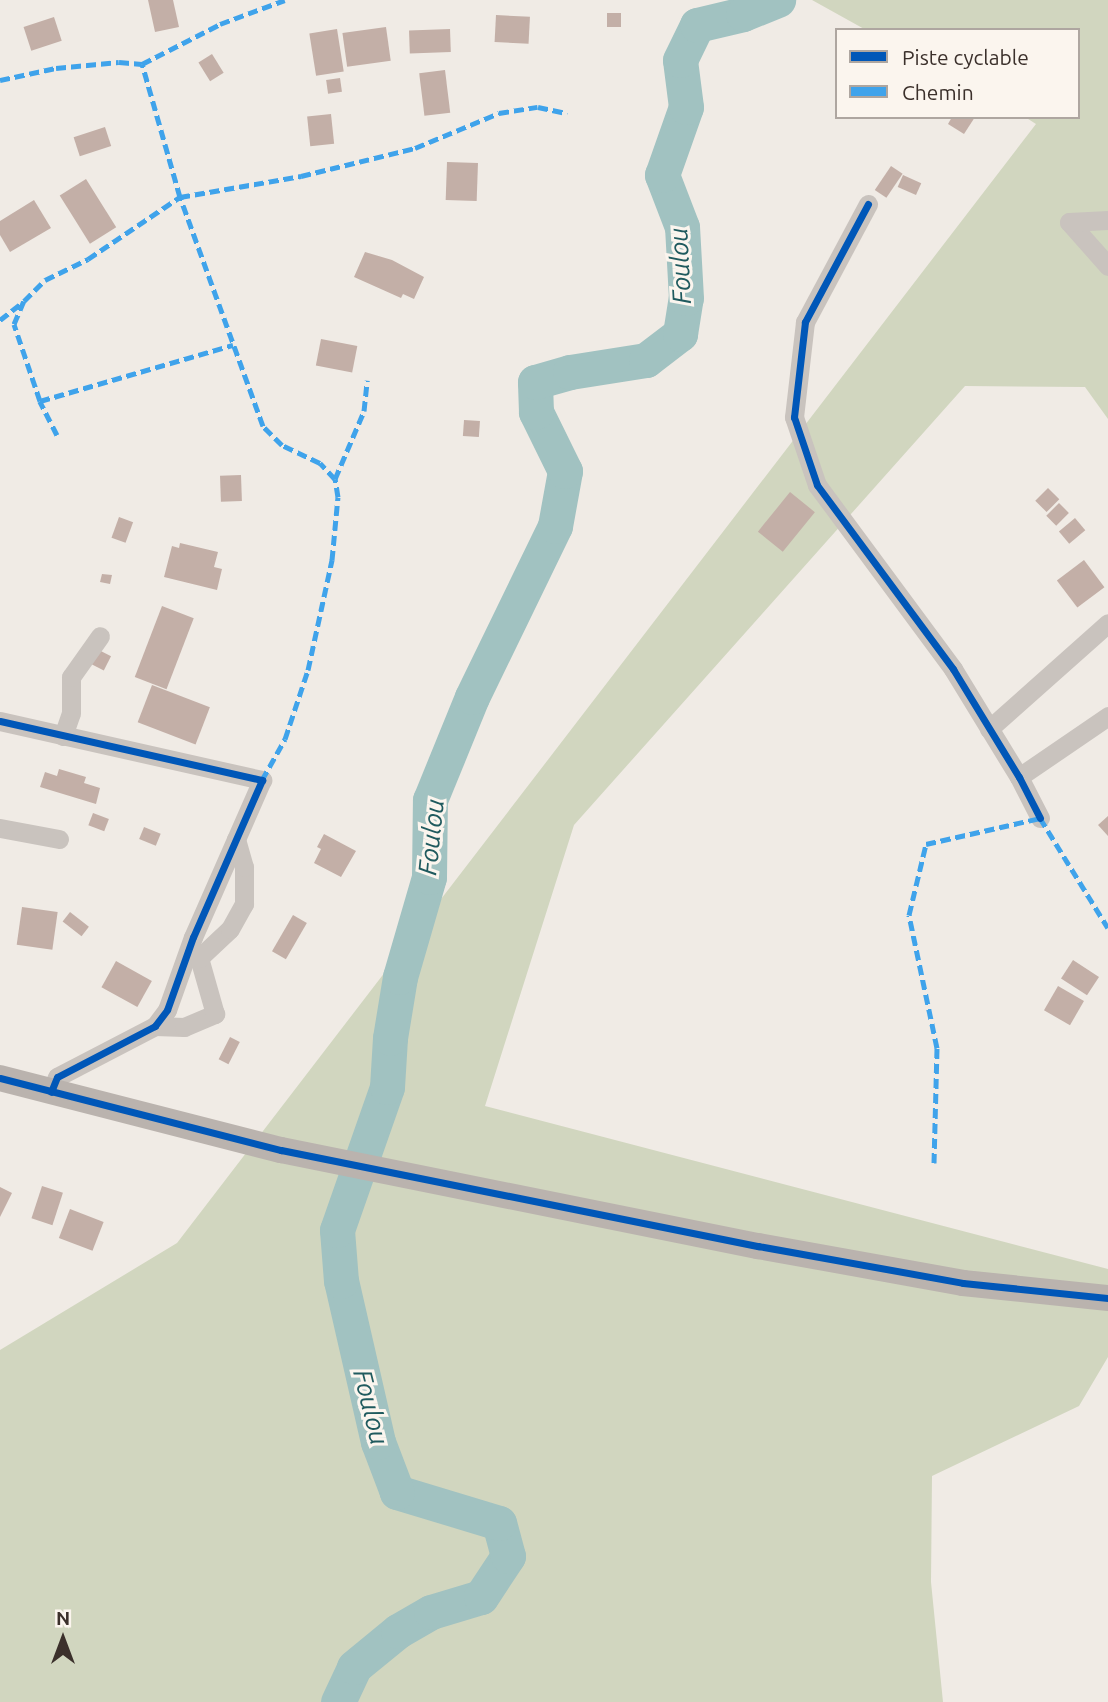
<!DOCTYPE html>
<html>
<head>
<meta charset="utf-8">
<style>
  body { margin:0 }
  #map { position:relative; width:1108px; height:1702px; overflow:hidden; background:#f0ebe5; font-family:Ubuntu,sans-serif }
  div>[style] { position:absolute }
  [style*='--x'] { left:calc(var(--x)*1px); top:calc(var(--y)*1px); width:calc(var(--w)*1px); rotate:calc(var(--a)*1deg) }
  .green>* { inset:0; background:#d1d6bf }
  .river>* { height:35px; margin:-17.5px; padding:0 17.5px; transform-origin:17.5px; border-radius:17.5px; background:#a1c2c1 }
  .building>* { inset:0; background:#c3afa7; transform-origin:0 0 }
  .street>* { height:19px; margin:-9.5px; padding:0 9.5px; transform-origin:9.5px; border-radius:9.5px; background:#c9c3be }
  .secondary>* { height:26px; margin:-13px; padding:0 13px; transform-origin:13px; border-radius:13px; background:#bab3ae }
  .quiet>* { height:5px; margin-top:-2.5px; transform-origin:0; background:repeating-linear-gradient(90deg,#3fa3eb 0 10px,transparent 0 15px) }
  .cycleway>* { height:7px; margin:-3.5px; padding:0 3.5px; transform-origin:3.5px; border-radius:3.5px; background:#0057b8 }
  span { translate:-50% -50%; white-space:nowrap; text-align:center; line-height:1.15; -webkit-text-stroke:6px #fbf5ee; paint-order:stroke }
  .water-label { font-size:26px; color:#1f5a5e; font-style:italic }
  .legend { position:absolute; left:835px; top:28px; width:245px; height:91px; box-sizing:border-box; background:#fbf5ee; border:2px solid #aea6a0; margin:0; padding:9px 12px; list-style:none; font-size:21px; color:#3b302b }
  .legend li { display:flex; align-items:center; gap:14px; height:35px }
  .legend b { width:35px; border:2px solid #aea6a0 }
  .north { position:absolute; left:28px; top:1604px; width:70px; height:70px; -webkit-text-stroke:5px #fbf5ee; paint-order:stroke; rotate:0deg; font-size:19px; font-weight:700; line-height:28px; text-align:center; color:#3b302b }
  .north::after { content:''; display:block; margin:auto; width:24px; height:32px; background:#3b302b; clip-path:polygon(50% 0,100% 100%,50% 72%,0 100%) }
</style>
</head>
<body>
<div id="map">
  <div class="green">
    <i style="clip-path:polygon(812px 0,1108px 0,1108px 419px,1085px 387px,965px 386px,574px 825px,485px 1106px,1108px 1269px,1108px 1357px,1079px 1406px,932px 1476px,931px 1582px,943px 1702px,0 1702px,0 1350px,177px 1243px,1036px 124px,1025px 117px,1078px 117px,1078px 30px,866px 30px)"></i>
  </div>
  <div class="river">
    <i style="--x:338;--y:1702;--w:38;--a:-65"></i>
    <i style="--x:354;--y:1667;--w:57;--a:-39.3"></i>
    <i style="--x:398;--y:1631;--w:38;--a:-30"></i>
    <i style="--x:431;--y:1612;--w:52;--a:-16.7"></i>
    <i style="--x:481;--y:1597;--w:49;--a:-56.6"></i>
    <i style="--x:508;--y:1556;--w:34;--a:-105"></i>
    <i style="--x:499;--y:1523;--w:107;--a:-163.1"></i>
    <i style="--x:397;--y:1492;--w:53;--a:-110.8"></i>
    <i style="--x:378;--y:1442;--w:165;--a:-102.9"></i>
    <i style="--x:341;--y:1281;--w:51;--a:-94.5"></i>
    <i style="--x:337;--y:1230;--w:151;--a:-70.7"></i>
    <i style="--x:387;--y:1087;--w:49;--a:-86.5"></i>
    <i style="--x:390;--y:1038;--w:62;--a:-80.7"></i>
    <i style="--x:400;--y:977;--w:104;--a:-73.8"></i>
    <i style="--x:429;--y:877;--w:77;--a:-89.3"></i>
    <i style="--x:430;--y:800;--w:111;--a:-67.8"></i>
    <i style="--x:472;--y:697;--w:190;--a:-64.1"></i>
    <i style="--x:555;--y:526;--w:56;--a:-79.7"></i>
    <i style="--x:565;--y:471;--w:66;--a:-116.2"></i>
    <i style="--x:536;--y:412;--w:30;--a:-92"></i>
    <i style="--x:535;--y:382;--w:36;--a:-16"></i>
    <i style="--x:570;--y:372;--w:77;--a:-9"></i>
    <i style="--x:646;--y:360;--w:43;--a:-37.4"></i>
    <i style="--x:680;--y:334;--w:36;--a:-81"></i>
    <i style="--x:686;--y:298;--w:71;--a:-93.2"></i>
    <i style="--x:682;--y:227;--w:56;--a:-111"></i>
    <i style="--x:662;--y:175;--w:72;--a:-70.6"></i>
    <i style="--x:686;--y:107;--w:47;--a:-97.3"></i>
    <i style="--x:680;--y:60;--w:39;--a:-64"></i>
    <i style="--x:697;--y:25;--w:47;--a:-13.4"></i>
    <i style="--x:743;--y:14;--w:38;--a:-22"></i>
  </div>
  <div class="building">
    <i style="clip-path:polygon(148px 0,173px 0,179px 27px,155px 32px)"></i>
    <i style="left:607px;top:13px;width:14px;height:14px"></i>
    <i style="left:496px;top:15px;width:34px;height:27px;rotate:3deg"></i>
    <i style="left:54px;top:17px;width:25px;height:32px;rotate:72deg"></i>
    <i style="left:386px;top:27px;width:34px;height:44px;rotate:82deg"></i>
    <i style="left:337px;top:29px;width:43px;height:28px;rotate:81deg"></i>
    <i style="left:450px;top:29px;width:23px;height:41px;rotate:88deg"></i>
    <i style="left:212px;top:54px;width:22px;height:16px;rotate:58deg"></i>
    <i style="left:445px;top:70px;width:43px;height:26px;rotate:83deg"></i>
    <i style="left:340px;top:78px;width:14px;height:14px;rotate:82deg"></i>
    <i style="left:331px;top:114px;width:30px;height:24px;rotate:84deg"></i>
    <i style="clip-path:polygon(952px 117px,975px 117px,964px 134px,948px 124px)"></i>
    <i style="left:105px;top:127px;width:20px;height:33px;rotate:72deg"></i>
    <i style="left:447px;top:162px;width:31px;height:38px;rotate:2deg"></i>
    <i style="left:891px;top:166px;width:14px;height:29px;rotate:34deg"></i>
    <i style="left:903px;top:175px;width:20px;height:13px;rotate:24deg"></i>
    <i style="left:86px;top:179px;width:57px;height:31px;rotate:58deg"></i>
    <i style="clip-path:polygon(34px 200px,51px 228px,10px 252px,0 235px,0 221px)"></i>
    <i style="clip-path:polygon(365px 252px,392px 260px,424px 277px,414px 299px,403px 294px,401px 298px,354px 277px)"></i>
    <i style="left:321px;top:339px;width:37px;height:27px;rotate:11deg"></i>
    <i style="left:464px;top:420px;width:16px;height:16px;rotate:4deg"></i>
    <i style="left:241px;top:475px;width:26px;height:21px;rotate:88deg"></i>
    <i style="left:1048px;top:488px;width:16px;height:18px;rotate:45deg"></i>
    <i style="left:790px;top:492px;width:32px;height:51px;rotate:39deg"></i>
    <i style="left:1059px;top:503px;width:14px;height:18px;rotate:45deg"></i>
    <i style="left:119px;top:517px;width:15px;height:22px;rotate:20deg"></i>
    <i style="left:1075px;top:518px;width:16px;height:21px;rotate:50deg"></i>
    <i style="clip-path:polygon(180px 543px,218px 552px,214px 567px,222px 569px,217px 590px,164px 577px,172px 546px,179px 548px)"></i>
    <i style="left:1084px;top:560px;width:34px;height:34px;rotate:53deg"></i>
    <i style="clip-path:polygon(102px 574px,112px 575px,110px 584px,100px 582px)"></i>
    <i style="left:162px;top:606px;width:34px;height:76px;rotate:21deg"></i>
    <i style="left:95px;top:648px;width:18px;height:16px;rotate:27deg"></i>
    <i style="left:152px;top:685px;width:62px;height:40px;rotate:21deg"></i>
    <i style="clip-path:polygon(59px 769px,86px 777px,84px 783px,100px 788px,96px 804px,40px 787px,45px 772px,57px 776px)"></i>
    <i style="left:93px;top:813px;width:17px;height:13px;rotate:21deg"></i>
    <i style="clip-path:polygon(1108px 816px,1108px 836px,1098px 825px)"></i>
    <i style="left:144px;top:827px;width:18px;height:13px;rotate:22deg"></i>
    <i style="clip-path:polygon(324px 834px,356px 851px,341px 877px,314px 863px,321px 849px,317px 847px)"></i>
    <i style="left:22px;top:907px;width:36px;height:38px;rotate:8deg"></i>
    <i style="left:70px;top:912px;width:24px;height:12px;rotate:38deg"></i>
    <i style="left:293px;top:915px;width:16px;height:42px;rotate:30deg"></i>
    <i style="left:1073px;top:960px;width:31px;height:22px;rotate:33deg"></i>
    <i style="left:116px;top:961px;width:41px;height:30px;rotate:29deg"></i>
    <i style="left:1058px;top:986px;width:30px;height:28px;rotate:30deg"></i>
    <i style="left:230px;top:1037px;width:11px;height:25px;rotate:27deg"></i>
    <i style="left:42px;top:1186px;width:22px;height:34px;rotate:18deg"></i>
    <i style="clip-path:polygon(0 1187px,12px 1193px,0 1217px)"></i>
    <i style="left:70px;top:1209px;width:36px;height:31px;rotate:21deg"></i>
  </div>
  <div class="street">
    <i style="--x:868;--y:204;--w:134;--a:118.1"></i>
    <i style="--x:805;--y:322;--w:96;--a:96.6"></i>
    <i style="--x:794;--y:417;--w:72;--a:71.3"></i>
    <i style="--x:817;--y:485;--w:229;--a:53.5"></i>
    <i style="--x:953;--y:669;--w:127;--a:58.6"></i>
    <i style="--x:1019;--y:777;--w:46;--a:62.9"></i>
    <i style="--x:1069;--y:222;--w:59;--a:48.4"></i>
    <i style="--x:1069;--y:222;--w:39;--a:-3"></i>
    <i style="--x:0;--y:721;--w:269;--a:12.7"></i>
    <i style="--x:262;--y:780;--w:171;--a:113.7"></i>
    <i style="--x:193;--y:937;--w:77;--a:109.6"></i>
    <i style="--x:167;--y:1010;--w:20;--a:127"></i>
    <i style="--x:155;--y:1026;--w:110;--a:152.5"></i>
    <i style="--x:57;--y:1077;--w:16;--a:112"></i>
    <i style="--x:989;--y:729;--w:159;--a:-41.7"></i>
    <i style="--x:63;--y:736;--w:24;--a:-71"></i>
    <i style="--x:71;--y:713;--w:36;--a:-90"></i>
    <i style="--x:71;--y:677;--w:50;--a:-54.7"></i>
    <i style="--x:1019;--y:777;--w:108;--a:-34.4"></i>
    <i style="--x:0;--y:828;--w:60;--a:10.6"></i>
    <i style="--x:155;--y:1026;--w:29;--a:2"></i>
    <i style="--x:184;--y:1027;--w:34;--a:-23"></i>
    <i style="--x:215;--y:1014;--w:58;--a:-105.9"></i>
    <i style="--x:199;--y:958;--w:42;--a:-43.1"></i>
    <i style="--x:230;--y:929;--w:29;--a:-61"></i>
    <i style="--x:244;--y:904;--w:37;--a:-90"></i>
    <i style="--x:244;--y:867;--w:29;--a:-106"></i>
  </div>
  <div class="secondary">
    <i style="--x:0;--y:1078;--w:290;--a:14.4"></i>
    <i style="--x:281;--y:1150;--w:487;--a:11.4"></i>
    <i style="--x:758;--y:1246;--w:208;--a:10.2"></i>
    <i style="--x:963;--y:1283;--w:146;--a:5.9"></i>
  </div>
  <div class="quiet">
    <i style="--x:0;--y:80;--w:57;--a:-12.1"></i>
    <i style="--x:56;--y:68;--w:63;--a:-5.4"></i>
    <i style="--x:119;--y:62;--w:23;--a:5"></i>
    <i style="--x:0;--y:320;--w:28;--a:-38"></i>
    <i style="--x:40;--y:401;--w:201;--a:-16.2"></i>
    <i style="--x:57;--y:435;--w:38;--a:-117"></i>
    <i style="--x:40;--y:401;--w:81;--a:-108.7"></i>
    <i style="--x:14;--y:324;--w:25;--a:-67"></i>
    <i style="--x:24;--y:301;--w:30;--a:-45"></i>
    <i style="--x:45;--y:280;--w:48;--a:-26"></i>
    <i style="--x:88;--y:259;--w:111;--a:-34"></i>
    <i style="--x:180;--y:197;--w:123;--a:-9.8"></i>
    <i style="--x:301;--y:176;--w:117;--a:-13.8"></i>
    <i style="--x:415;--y:148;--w:91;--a:-22.6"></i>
    <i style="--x:499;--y:113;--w:39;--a:-9"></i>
    <i style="--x:538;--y:107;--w:30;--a:12"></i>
    <i style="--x:335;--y:479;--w:74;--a:-66.9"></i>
    <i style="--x:364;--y:411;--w:31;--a:-84"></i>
    <i style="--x:262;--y:780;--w:47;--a:-60.7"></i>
    <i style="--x:285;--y:739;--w:73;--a:-71.6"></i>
    <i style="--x:308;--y:670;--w:113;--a:-77.7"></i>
    <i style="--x:332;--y:560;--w:63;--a:-84.6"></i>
    <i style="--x:338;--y:497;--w:18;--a:-99"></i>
    <i style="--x:335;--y:479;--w:22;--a:-133"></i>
    <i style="--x:320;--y:463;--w:42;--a:-154.7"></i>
    <i style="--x:282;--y:445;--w:27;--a:-135"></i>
    <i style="--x:263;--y:426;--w:244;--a:-109.9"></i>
    <i style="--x:180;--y:197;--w:138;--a:-105.9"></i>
    <i style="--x:142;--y:64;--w:88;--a:-27.1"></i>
    <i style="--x:220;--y:24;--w:69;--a:-20.3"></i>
    <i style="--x:934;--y:1163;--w:115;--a:-88.5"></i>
    <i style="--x:937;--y:1048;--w:136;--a:-101.9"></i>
    <i style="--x:909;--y:915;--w:73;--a:-76.5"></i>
    <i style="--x:926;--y:844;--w:117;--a:-12.8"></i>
    <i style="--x:1040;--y:818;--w:129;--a:58.3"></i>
  </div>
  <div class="cycleway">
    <i style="--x:868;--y:204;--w:134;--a:118.1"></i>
    <i style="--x:805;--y:322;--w:96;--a:96.6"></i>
    <i style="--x:794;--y:417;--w:72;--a:71.3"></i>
    <i style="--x:817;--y:485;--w:229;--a:53.5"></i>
    <i style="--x:953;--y:669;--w:127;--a:58.6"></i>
    <i style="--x:1019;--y:777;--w:46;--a:62.9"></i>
    <i style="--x:0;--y:721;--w:269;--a:12.7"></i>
    <i style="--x:262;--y:780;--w:171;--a:113.7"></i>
    <i style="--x:193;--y:937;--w:77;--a:109.6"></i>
    <i style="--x:167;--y:1010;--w:20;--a:127"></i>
    <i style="--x:155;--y:1026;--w:110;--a:152.5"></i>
    <i style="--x:57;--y:1077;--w:16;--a:112"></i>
    <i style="--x:0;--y:1078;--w:290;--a:14.4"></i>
    <i style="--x:281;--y:1150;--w:487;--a:11.4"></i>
    <i style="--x:758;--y:1246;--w:208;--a:10.2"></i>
    <i style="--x:963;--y:1283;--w:146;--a:5.9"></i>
  </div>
  <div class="water-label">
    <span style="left:680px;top:266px;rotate:-93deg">Foulou</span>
    <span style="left:431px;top:837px;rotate:-84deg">Foulou</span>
    <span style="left:371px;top:1407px;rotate:76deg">Foulou</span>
  </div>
  <ul class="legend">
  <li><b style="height:9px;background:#0057b8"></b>Piste cyclable</li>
  <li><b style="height:9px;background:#3fa3eb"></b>Chemin</li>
  </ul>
  <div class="north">N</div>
</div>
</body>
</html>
